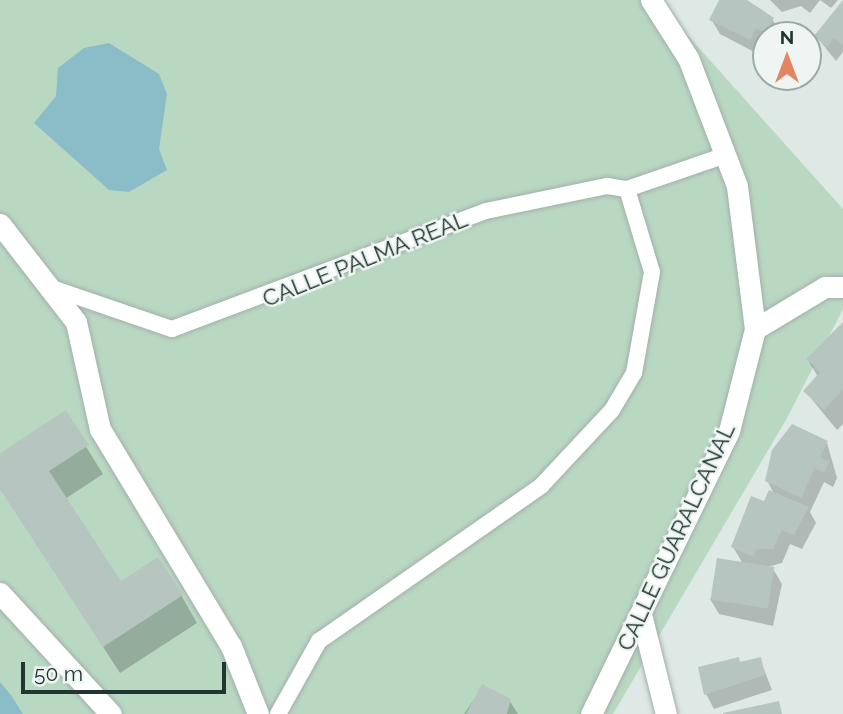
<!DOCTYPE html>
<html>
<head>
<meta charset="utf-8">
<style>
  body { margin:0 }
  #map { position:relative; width:843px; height:714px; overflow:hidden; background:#dee8e4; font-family:Raleway,sans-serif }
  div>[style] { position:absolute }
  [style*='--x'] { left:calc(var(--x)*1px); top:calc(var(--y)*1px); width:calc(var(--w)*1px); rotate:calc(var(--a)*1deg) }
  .green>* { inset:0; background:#b9d8c2 }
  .water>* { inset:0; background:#8bbdc8 }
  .shadow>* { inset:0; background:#0003 }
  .building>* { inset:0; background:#b7c5c0; transform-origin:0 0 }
  .roads { filter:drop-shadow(0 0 2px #a2afab) drop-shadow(0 0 2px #a2afab) }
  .service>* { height:16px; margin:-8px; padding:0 8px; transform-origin:8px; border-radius:8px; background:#fff }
  .minor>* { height:21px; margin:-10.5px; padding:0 10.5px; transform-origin:10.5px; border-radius:10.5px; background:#fff }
  .tertiary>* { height:21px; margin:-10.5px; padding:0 10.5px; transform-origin:10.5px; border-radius:10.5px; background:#fff }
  span { translate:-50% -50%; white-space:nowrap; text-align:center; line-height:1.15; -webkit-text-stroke:5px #eef5f2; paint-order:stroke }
  .street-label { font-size:23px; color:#223631 }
  .north { position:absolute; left:752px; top:21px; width:70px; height:70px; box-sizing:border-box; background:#eef5f2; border:2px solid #9ca9a5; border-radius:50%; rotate:0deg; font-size:19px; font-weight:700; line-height:28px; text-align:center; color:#223631 }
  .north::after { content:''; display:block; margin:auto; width:24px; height:32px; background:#e38562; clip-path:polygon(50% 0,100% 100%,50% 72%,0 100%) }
  .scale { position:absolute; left:21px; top:662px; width:205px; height:32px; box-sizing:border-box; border:4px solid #223631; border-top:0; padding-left:9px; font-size:21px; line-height:24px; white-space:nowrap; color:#223631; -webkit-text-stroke:5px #eef5f2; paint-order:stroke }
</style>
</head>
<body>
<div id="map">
  <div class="green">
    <i style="clip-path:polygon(0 0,656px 0,843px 209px,843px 309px,787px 418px,613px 714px,0 714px)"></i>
  </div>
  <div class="water">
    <i style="clip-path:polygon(109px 43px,159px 74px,167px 94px,159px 149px,167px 170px,129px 192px,109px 190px,34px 123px,56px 96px,58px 68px,84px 48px)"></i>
    <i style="clip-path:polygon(0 682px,11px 695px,23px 714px,0 714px)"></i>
  </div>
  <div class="shadow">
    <i style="clip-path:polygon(721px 0,745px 0,772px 19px,781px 35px,766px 35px,758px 54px,720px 34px,711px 19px)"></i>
    <i style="clip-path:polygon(770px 0,838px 0,831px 8px,820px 0,810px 13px,801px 6px,782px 12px)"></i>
    <i style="clip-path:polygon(843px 2px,843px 52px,836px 61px,816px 36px)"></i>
    <i style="clip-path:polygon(843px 324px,843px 424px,837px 430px,805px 391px,818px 377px,808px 360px)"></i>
    <i style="clip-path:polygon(65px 413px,103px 474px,65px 499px,120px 584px,181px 595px,197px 623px,120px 673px,0 488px,0 455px)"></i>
    <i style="clip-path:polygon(827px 443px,837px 478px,833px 487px,824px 482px,810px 512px,816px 523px,802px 549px,790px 544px,782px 563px,764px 568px,773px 569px,782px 584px,773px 626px,719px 614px,710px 599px,743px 564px,733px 547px,774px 494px,767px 480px)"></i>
    <i style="clip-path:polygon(760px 659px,772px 690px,714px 709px,706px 694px,741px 664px)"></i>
    <i style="clip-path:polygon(483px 686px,509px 700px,518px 714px,464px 714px)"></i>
  </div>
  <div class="building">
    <i style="clip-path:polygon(719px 0,747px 0,774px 18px,766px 33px,756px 28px,750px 40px,709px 20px)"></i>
    <i style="clip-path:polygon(843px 0,843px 45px,834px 38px,827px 47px,814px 36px)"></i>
    <i style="clip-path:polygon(843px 322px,843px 389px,824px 410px,803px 391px,820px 372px,806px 359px)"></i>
    <i style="clip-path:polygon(66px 410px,89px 445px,49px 471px,121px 581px,158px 557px,183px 595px,103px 647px,0 489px,0 453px)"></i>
    <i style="clip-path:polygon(792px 424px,828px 441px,820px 457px,829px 462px,824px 473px,815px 468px,801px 498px,765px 481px,772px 450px)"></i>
    <i style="clip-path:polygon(769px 490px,809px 507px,794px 535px,782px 530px,773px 549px,757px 549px,754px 557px,731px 547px,751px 496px,764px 501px)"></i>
    <i style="left:717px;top:558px;width:58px;height:42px;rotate:9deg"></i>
    <i style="clip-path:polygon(739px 657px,740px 662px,761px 657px,765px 675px,704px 695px,698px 667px)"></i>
    <i style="clip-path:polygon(482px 684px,511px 699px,507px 714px,466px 714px)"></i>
    <i style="clip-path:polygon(779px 701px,782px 714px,723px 714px,723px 713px)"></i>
  </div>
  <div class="roads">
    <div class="service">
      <i style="--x:49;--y:287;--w:130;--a:18.9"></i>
      <i style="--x:172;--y:329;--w:335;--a:-20.6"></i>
      <i style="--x:486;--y:211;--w:124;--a:-11.7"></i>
      <i style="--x:607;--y:186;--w:20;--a:9"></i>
      <i style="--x:627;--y:189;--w:105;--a:-19"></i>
      <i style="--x:278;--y:714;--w:84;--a:-60.7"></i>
      <i style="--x:319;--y:641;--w:271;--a:-34.9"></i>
      <i style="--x:541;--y:486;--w:104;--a:-46.9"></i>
      <i style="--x:612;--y:410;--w:43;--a:-59.3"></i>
      <i style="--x:634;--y:373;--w:103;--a:-79.9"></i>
      <i style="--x:652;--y:272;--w:87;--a:-106.8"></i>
    </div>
    <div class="minor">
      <i style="--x:0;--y:224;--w:124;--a:52.2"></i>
      <i style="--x:76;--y:322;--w:110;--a:77.4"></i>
      <i style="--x:100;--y:429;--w:253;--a:58.9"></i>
      <i style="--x:231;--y:646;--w:73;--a:68.3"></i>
      <i style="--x:755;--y:329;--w:82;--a:-31"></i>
      <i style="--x:825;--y:287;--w:18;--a:0"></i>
      <i style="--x:0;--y:593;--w:164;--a:47.5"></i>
      <i style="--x:641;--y:614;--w:103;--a:76"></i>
    </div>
    <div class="tertiary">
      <i style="--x:591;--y:714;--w:315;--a:-64"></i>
      <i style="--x:729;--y:431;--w:105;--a:-75.7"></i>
      <i style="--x:755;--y:329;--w:144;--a:-97.2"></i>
      <i style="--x:737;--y:186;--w:137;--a:-110.9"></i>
      <i style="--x:688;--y:58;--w:69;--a:-122.5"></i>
    </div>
  </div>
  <div class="street-label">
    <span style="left:365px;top:259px;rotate:-22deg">CALLE PALMA REAL</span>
    <span style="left:676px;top:537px;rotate:-65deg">CALLE GUARALCANAL</span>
  </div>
  <div class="north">N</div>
  <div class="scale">50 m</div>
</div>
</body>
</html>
